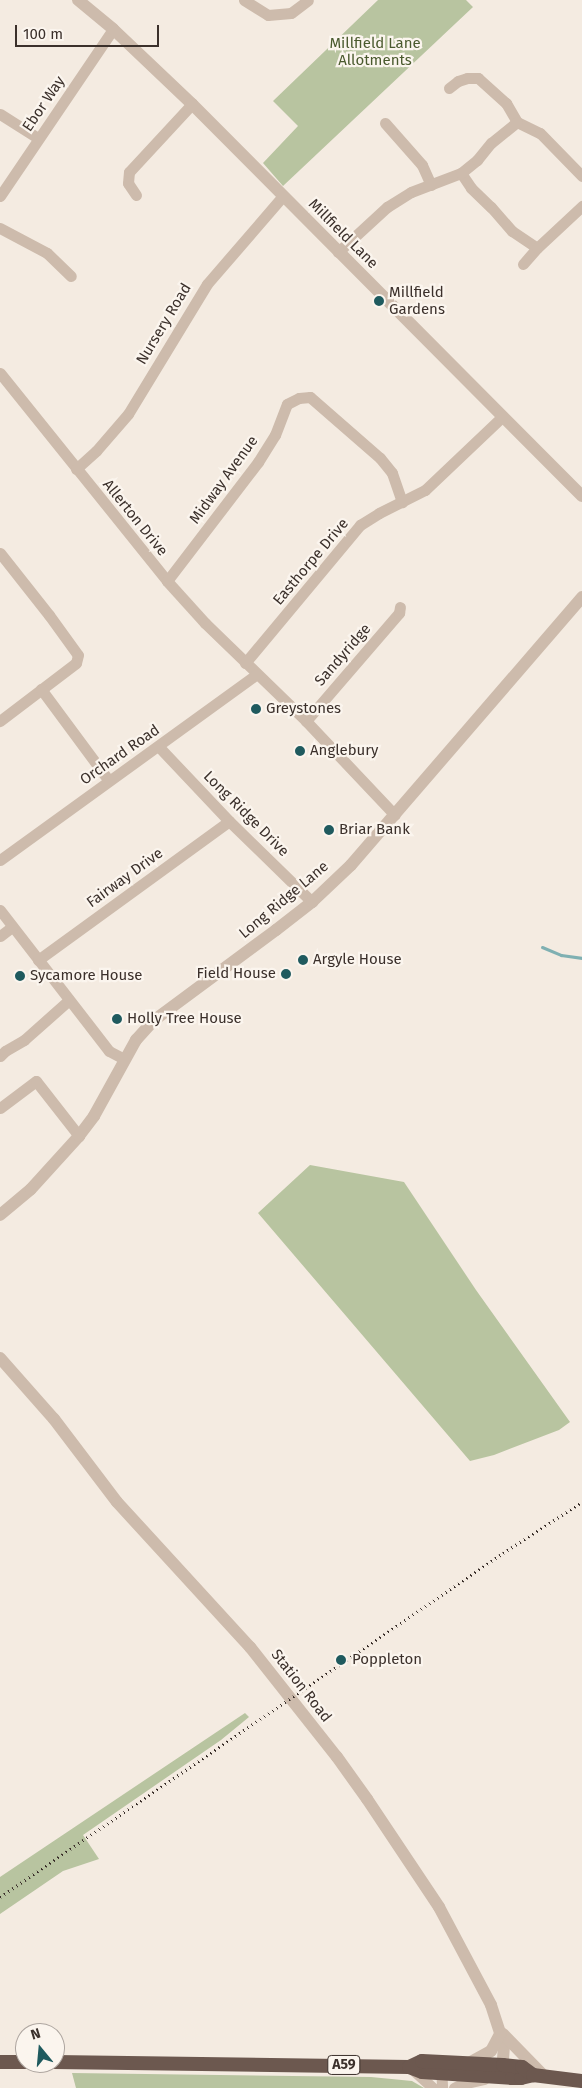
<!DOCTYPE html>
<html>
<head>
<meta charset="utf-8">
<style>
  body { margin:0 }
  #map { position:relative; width:582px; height:2088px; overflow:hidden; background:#f4ebe1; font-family:"Fira Sans",sans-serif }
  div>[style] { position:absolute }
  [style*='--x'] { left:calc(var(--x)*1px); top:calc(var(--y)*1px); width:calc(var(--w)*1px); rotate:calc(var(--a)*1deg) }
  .green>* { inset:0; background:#b8c4a0 }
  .stream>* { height:3px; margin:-1.5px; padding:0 1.5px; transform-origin:1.5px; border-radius:1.5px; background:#7fb0b2 }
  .minor>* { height:11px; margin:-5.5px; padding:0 5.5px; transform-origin:5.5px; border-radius:5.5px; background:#cdbbac }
  .tertiary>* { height:12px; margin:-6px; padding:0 6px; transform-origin:6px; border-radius:6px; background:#cdbbac }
  .trunk>* { height:14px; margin:-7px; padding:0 7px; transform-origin:7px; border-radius:7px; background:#6c584f }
  .rail>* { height:3px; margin-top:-1.5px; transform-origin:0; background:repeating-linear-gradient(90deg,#3b302b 0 1px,transparent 0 5px) }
  .dots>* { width:14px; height:14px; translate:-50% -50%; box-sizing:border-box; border:2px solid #fbf5ee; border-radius:50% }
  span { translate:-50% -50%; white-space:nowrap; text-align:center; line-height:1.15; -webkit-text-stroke:4.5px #fbf5ee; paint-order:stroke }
  .shield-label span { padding:1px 4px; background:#fbf5ee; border:1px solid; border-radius:4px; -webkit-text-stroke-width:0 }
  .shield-label { font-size:14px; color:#3b302b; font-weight:700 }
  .park-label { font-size:15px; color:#4a5a2e }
  .street-label { font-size:15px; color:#3b302b }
  .poi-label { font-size:15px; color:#3b302b }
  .left { translate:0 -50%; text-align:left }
  .right { translate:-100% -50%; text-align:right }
  .north { position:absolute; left:15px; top:2023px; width:50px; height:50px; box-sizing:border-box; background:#fbf5ee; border:1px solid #aea6a0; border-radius:50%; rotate:343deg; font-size:14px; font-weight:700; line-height:20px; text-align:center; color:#3b302b }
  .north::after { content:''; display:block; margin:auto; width:18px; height:22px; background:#1f5a5e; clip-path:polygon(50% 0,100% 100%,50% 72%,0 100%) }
  .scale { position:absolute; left:15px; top:25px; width:144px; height:22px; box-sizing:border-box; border:2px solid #3b302b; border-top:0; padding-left:6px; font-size:15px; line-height:18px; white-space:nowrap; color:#3b302b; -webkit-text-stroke:4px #fbf5ee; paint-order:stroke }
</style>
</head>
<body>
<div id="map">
  <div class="green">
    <i style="clip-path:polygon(378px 0,466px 0,473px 7px,283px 186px,263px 163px,298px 126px,273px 101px)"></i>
    <i style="clip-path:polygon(310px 1165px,404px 1182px,476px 1290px,570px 1422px,559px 1430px,494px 1455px,470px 1461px,258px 1213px)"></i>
    <i style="clip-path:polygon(245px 1713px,249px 1717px,221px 1740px,83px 1835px,99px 1859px,63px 1871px,0 1914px,0 1877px)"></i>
    <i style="clip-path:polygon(72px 2073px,371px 2077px,412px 2081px,424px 2088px,76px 2088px)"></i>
  </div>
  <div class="stream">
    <i style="--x:542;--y:947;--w:21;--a:23"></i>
    <i style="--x:561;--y:955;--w:21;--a:8"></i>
  </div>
  <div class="minor">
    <i style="--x:244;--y:0;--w:28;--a:32"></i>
    <i style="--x:268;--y:15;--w:23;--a:-5"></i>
    <i style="--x:291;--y:13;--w:21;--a:-37"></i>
    <i style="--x:449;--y:88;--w:11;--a:-38"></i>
    <i style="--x:458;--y:81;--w:9;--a:-18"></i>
    <i style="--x:467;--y:78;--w:11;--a:0"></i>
    <i style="--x:478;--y:78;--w:38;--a:42"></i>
    <i style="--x:506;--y:103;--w:22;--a:60"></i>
    <i style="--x:517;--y:122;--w:25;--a:26"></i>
    <i style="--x:540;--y:133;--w:60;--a:45.7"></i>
    <i style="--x:0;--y:114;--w:45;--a:32.3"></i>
    <i style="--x:385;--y:123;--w:56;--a:48.6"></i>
    <i style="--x:422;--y:165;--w:22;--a:66"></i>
    <i style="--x:461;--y:173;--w:18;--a:56"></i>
    <i style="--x:471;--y:188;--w:28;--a:44"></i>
    <i style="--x:491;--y:207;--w:32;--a:49"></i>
    <i style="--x:512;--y:231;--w:30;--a:34"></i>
    <i style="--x:136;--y:195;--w:14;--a:-124"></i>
    <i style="--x:128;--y:183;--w:11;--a:-85"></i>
    <i style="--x:129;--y:172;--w:93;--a:-47.2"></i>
    <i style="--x:0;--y:196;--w:202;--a:-55.9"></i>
    <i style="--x:0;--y:228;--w:53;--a:28"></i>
    <i style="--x:47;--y:253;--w:33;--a:44"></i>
    <i style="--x:338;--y:252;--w:67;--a:-42.6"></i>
    <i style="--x:387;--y:207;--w:28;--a:-32"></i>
    <i style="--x:411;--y:192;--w:53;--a:-20.8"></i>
    <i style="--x:461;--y:173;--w:21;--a:-39"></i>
    <i style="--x:477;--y:160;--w:22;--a:-51"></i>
    <i style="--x:491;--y:143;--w:33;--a:-39"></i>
    <i style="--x:523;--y:264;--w:21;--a:-49"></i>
    <i style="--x:537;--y:248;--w:62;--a:-43"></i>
    <i style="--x:0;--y:373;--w:267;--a:51.2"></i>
    <i style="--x:167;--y:581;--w:57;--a:47.9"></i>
    <i style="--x:205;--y:623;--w:141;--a:44.1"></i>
    <i style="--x:306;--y:721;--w:129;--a:46.6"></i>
    <i style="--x:76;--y:469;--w:27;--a:-42"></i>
    <i style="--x:96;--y:451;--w:49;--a:-49.1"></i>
    <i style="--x:128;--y:414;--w:152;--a:-58.7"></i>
    <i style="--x:207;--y:284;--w:115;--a:-49.2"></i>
    <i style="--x:0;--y:553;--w:79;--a:51.7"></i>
    <i style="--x:49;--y:615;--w:49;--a:54.1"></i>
    <i style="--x:78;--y:655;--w:8;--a:104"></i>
    <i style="--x:76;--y:663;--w:96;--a:142.7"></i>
    <i style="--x:167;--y:581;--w:150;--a:-52.6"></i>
    <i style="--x:258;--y:462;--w:32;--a:-58"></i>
    <i style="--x:275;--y:435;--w:33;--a:-69"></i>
    <i style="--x:287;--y:404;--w:13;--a:-27"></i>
    <i style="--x:299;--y:398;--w:11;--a:-5"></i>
    <i style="--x:310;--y:397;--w:93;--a:41.1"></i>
    <i style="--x:380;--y:458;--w:19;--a:51"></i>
    <i style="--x:392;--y:473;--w:31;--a:71"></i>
    <i style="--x:245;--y:663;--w:180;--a:-50.2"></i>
    <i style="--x:360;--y:525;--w:22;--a:-32"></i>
    <i style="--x:379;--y:513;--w:51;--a:-26.6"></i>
    <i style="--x:425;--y:490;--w:106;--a:-43.5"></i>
    <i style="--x:41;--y:689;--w:114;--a:53.5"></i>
    <i style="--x:306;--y:721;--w:143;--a:-49.3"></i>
    <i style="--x:399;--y:613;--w:6;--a:-81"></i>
    <i style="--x:159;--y:747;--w:102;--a:46.6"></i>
    <i style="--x:229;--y:821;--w:116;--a:44.3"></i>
    <i style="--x:0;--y:860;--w:317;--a:-35.9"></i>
    <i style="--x:0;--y:910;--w:178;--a:52.3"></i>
    <i style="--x:109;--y:1051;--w:17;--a:28"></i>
    <i style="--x:0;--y:936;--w:15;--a:-37"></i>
    <i style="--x:38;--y:960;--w:236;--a:-36"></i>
    <i style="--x:0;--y:1056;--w:7;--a:-45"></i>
    <i style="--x:5;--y:1051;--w:22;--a:-30"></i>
    <i style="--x:24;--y:1040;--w:60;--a:-41.6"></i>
    <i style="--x:0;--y:1108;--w:45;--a:-36.9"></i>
    <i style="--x:36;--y:1081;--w:70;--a:52"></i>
    <i style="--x:441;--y:2066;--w:22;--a:87"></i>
    <i style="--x:412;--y:2069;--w:28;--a:42"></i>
    <i style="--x:454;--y:2088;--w:9;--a:-27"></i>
    <i style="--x:462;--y:2084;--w:23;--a:-13"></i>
  </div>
  <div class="tertiary">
    <i style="--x:78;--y:0;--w:45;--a:39.6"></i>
    <i style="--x:113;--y:29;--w:109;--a:43.5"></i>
    <i style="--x:192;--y:104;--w:553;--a:45.15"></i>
    <i style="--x:0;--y:1215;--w:40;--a:-40"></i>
    <i style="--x:31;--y:1189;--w:72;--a:-47.8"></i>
    <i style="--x:79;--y:1136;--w:25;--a:-53"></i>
    <i style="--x:94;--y:1116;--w:87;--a:-61.1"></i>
    <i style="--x:136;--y:1040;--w:25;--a:-48"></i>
    <i style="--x:153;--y:1021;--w:153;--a:-36.5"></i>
    <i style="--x:276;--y:930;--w:46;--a:-37.9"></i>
    <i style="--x:312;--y:902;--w:54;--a:-43.5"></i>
    <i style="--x:351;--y:865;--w:354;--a:-49.2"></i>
    <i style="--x:0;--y:1358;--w:81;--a:48.5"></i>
    <i style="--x:54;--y:1419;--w:104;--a:52.8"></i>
    <i style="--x:117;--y:1502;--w:197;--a:47.5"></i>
    <i style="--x:250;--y:1647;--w:140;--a:51.7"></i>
    <i style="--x:337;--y:1757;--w:52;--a:54.5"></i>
    <i style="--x:367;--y:1799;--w:130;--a:56.3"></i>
    <i style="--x:439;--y:1907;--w:111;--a:62"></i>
    <i style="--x:491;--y:2005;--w:42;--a:72"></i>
    <i style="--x:504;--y:2045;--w:30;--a:94"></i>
    <i style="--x:503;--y:2034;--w:60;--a:45.7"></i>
    <i style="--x:469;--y:2063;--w:25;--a:-29"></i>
    <i style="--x:491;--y:2051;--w:21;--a:-62"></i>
  </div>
  <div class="trunk">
    <i style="--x:0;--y:2062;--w:25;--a:0"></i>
    <i style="--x:55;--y:2062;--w:354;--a:0.8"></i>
    <i style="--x:409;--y:2067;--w:14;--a:21"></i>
    <i style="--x:422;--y:2072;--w:90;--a:3.8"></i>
    <i style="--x:512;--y:2078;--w:9;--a:0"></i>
    <i style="--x:521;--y:2078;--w:12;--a:-14"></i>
    <i style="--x:409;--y:2067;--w:14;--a:-25"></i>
    <i style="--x:422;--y:2061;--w:81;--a:2.8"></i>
    <i style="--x:503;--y:2065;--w:19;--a:6"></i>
    <i style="--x:522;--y:2067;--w:14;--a:36"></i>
    <i style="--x:533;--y:2075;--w:49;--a:7"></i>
  </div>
  <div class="rail">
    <i style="--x:0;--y:1897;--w:609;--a:-34.37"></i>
    <i style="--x:503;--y:1553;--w:94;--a:-32.8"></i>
  </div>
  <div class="dots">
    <i style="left:379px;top:301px;background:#1f5a5e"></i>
    <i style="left:256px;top:709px;background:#1f5a5e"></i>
    <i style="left:300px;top:751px;background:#1f5a5e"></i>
    <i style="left:329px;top:830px;background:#1f5a5e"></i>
    <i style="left:303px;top:960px;background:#1f5a5e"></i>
    <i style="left:286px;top:974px;background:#1f5a5e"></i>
    <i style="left:20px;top:976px;background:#1f5a5e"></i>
    <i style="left:117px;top:1019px;background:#1f5a5e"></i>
    <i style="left:341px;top:1660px;background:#1f5a5e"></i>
  </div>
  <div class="shield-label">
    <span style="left:344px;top:2065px">A59</span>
  </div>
  <div class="park-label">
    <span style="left:375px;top:52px">Millfield Lane<br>Allotments</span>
  </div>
  <div class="street-label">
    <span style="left:44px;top:104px;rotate:-56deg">Ebor Way</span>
    <span style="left:343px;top:234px;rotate:45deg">Millfield Lane</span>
    <span style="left:164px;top:324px;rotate:-59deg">Nursery Road</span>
    <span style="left:224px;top:480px;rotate:-54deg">Midway Avenue</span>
    <span style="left:135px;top:518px;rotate:51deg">Allerton Drive</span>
    <span style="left:311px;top:562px;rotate:-50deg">Easthorpe Drive</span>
    <span style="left:343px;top:655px;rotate:-49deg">Sandyridge</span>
    <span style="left:120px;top:755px;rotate:-35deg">Orchard Road</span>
    <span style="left:246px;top:814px;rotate:45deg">Long Ridge Drive</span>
    <span style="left:125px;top:878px;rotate:-36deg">Fairway Drive</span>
    <span style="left:284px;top:900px;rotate:-40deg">Long Ridge Lane</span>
    <span style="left:301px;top:1686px;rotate:52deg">Station Road</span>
  </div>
  <div class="poi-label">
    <span class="left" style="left:389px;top:301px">Millfield<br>Gardens</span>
    <span class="left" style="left:266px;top:709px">Greystones</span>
    <span class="left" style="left:310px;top:751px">Anglebury</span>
    <span class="left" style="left:339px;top:830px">Briar Bank</span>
    <span class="left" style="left:313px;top:960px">Argyle House</span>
    <span class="right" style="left:276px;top:974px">Field House</span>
    <span class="left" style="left:30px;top:976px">Sycamore House</span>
    <span class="left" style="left:127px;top:1019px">Holly Tree House</span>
    <span class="left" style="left:352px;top:1660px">Poppleton</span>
  </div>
  <div class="north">N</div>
  <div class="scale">100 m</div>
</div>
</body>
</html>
